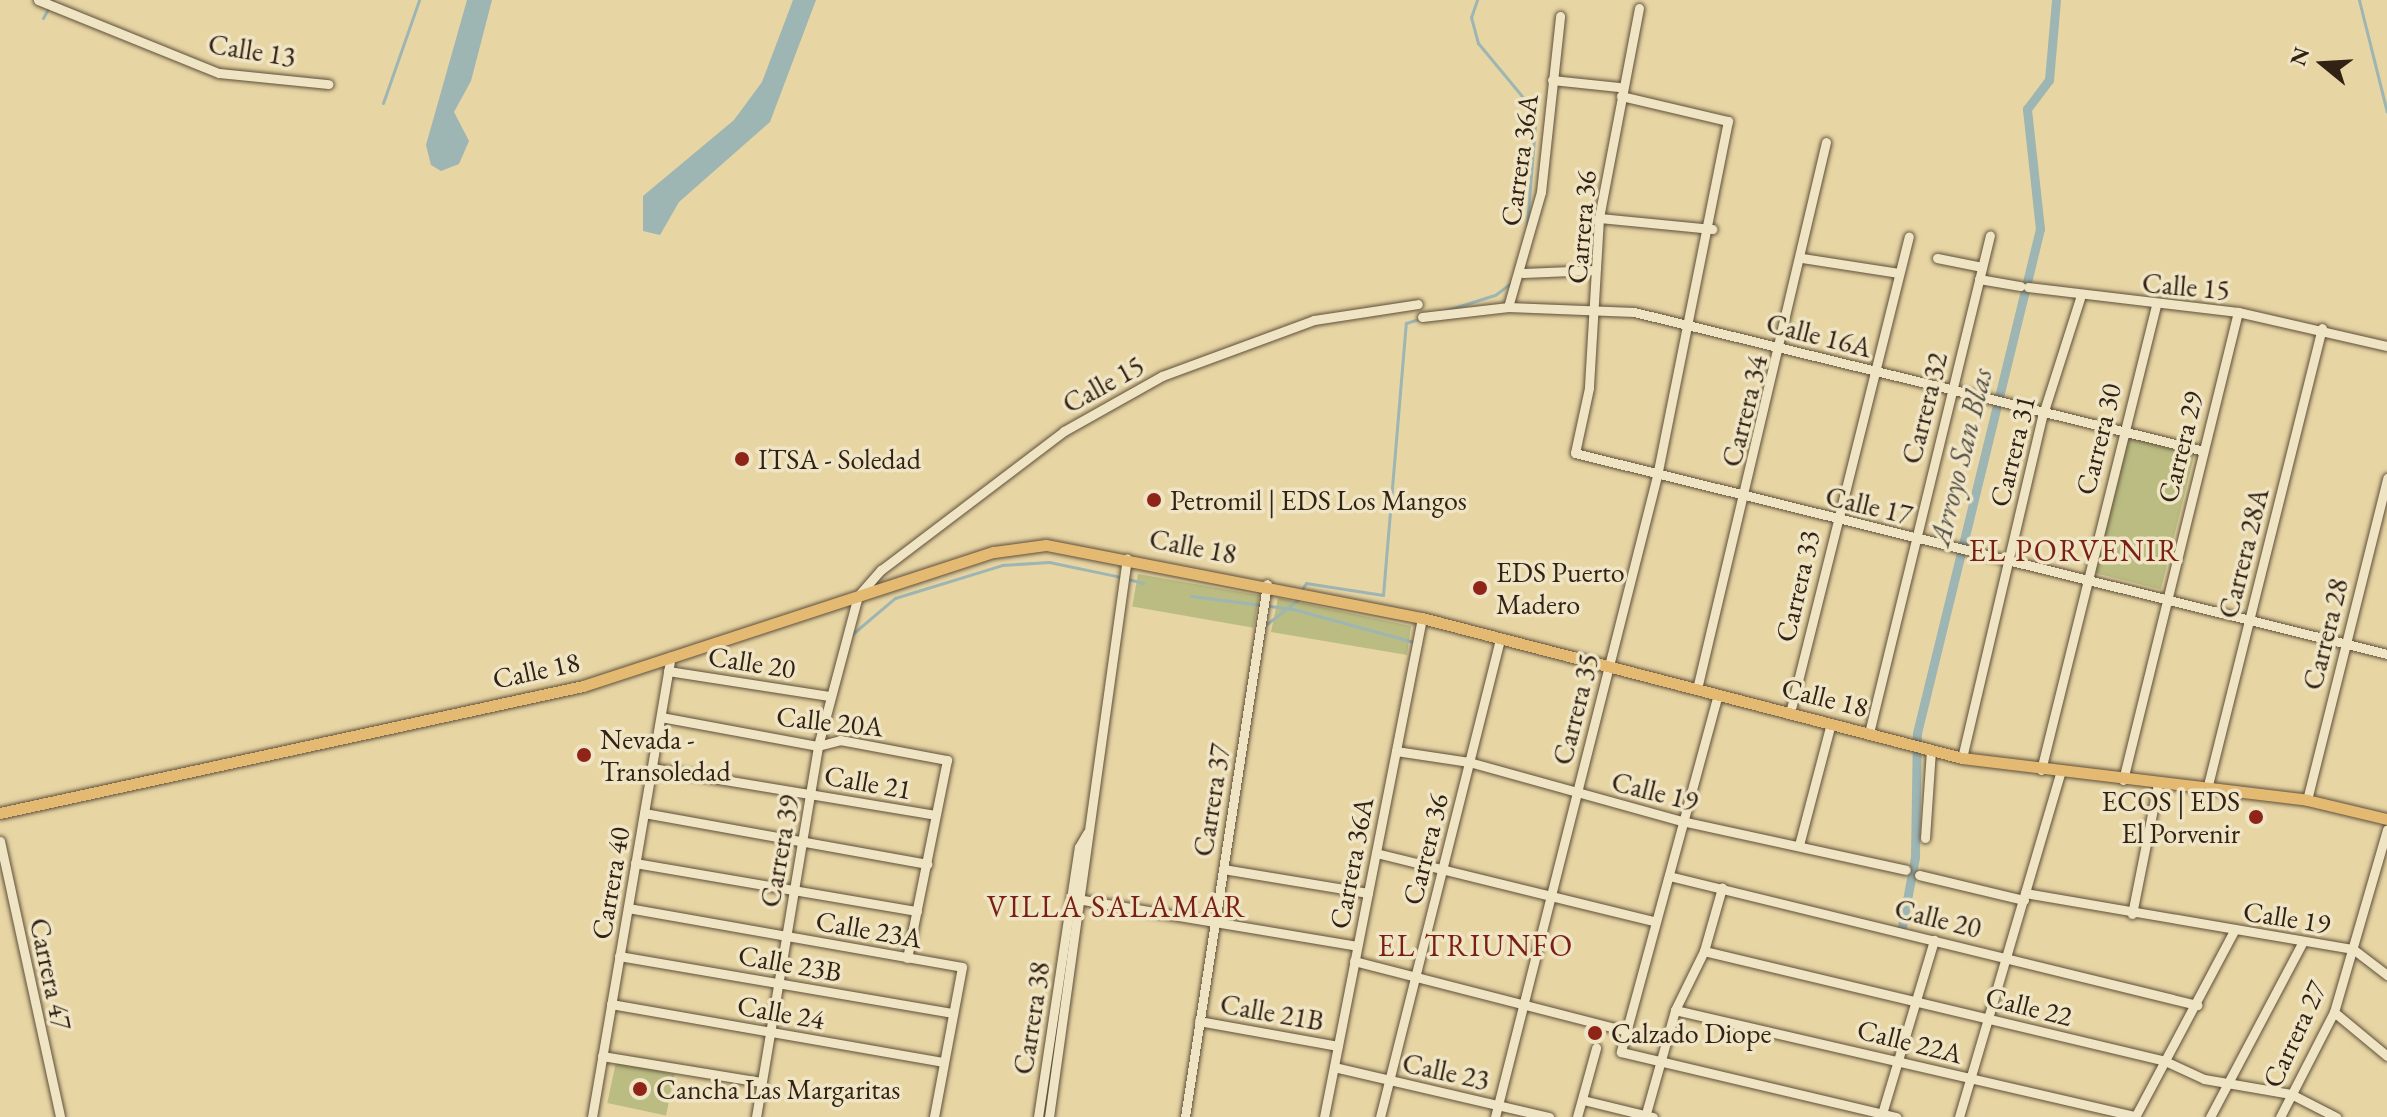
<!DOCTYPE html>
<html>
<head>
<meta charset="utf-8">
<style>
  body { margin:0 }
  #map { position:relative; width:2387px; height:1117px; overflow:hidden; background:#e7d5a4; font-family:"EB Garamond",serif }
  div>[style] { position:absolute }
  [style*='--x'] { left:calc(var(--x)*1px); top:calc(var(--y)*1px); width:calc(var(--w)*1px); rotate:calc(var(--a)*1deg) }
  .green>* { inset:0; background:#babc82; transform-origin:0 0 }
  .water>* { inset:0; background:#9db5b3 }
  .stream>* { height:3px; margin:-1.5px; padding:0 1.5px; transform-origin:1.5px; border-radius:1.5px; background:#9db5b3 }
  .canal>* { height:9px; margin:-4.5px; padding:0 4.5px; transform-origin:4.5px; border-radius:4.5px; background:#9db5b3 }
  .roads { filter:drop-shadow(0 0 2px #5f4f3a) drop-shadow(0 0 2px #5f4f3a) }
  .minor>* { height:9px; margin:-4.5px; padding:0 4.5px; transform-origin:4.5px; border-radius:4.5px; background:#efe4c4 }
  .major>* { height:11px; margin:-5.5px; padding:0 5.5px; transform-origin:5.5px; border-radius:5.5px; background:#e4ba72 }
  .dots>* { width:22px; height:22px; translate:-50% -50%; box-sizing:border-box; border:4px solid #efe4c4; border-radius:50% }
  span { translate:-50% -50%; white-space:nowrap; text-align:center; line-height:1.15; -webkit-text-stroke:7px #efe4c4; paint-order:stroke }
  .street-label { font-size:28px; color:#322216 }
  .poi-label { font-size:28px; color:#322216 }
  .left { translate:0 -50%; text-align:left }
  .right { translate:-100% -50%; text-align:right }
  .water-label { font-size:30px; color:#524e45; font-style:italic }
  .neighbourhood-label { font-size:30px; color:#7a1f14; letter-spacing:2px }
  .north { position:absolute; left:2283px; top:24px; width:80px; height:80px; -webkit-text-stroke:6px #efe4c4; paint-order:stroke; rotate:288deg; font-size:22px; font-weight:700; line-height:32px; text-align:center; color:#322216 }
  .north::after { content:''; display:block; margin:auto; width:28px; height:36px; background:#322216; clip-path:polygon(50% 0,100% 100%,50% 72%,0 100%) }
</style>
</head>
<body>
<div id="map">
  <div class="green">
    <i style="left:2128px;top:436px;width:69px;height:141px;rotate:14deg"></i>
    <i style="left:1138px;top:574px;width:123px;height:33px;rotate:10deg"></i>
    <i style="clip-path:polygon(1278px 598px,1411px 626px,1407px 655px,1271px 632px)"></i>
    <i style="left:616px;top:1062px;width:60px;height:42px;rotate:12deg"></i>
  </div>
  <div class="water">
    <i style="clip-path:polygon(467px 0,492px 0,471px 81px,454px 112px,469px 141px,459px 164px,441px 171px,431px 165px,426px 145px)"></i>
    <i style="clip-path:polygon(793px 0,816px 0,770px 122px,679px 202px,660px 235px,643px 231px,643px 196px,734px 120px,762px 82px)"></i>
  </div>
  <div class="stream">
    <i style="--x:1477;--y:0;--w:18;--a:109"></i>
    <i style="--x:1471;--y:17;--w:27;--a:75"></i>
    <i style="--x:1478;--y:43;--w:91;--a:50.4"></i>
    <i style="--x:1536;--y:113;--w:112;--a:94.6"></i>
    <i style="--x:2359;--y:0;--w:115;--a:76"></i>
    <i style="--x:43;--y:18;--w:21;--a:-61"></i>
    <i style="--x:383;--y:103;--w:109;--a:-70.7"></i>
    <i style="--x:1128;--y:579;--w:16;--a:15"></i>
    <i style="--x:1301;--y:591;--w:9;--a:-58"></i>
    <i style="--x:1306;--y:583;--w:78;--a:8.9"></i>
    <i style="--x:1383;--y:595;--w:273;--a:-85.2"></i>
    <i style="--x:1406;--y:323;--w:93;--a:-17.5"></i>
    <i style="--x:1495;--y:295;--w:21;--a:-37"></i>
    <i style="--x:1191;--y:596;--w:103;--a:7.3"></i>
    <i style="--x:1293;--y:609;--w:125;--a:15.3"></i>
    <i style="--x:1263;--y:627;--w:47;--a:-38.1"></i>
    <i style="--x:850;--y:636;--w:59;--a:-40.2"></i>
    <i style="--x:895;--y:598;--w:112;--a:-17.1"></i>
    <i style="--x:1002;--y:565;--w:47;--a:-3.7"></i>
    <i style="--x:1049;--y:562;--w:74;--a:11.8"></i>
  </div>
  <div class="canal">
    <i style="--x:1901;--y:932;--w:76;--a:-79.4"></i>
    <i style="--x:1915;--y:857;--w:124;--a:-89.1"></i>
    <i style="--x:1917;--y:733;--w:519;--a:-76.29"></i>
    <i style="--x:2040;--y:229;--w:121;--a:-96.2"></i>
    <i style="--x:2027;--y:109;--w:36;--a:-53"></i>
    <i style="--x:2049;--y:80;--w:80;--a:-85"></i>
  </div>
  <div class="roads">
    <div class="minor">
      <i style="--x:38;--y:0;--w:195;--a:22"></i>
      <i style="--x:219;--y:73;--w:110;--a:5.8"></i>
      <i style="--x:1639;--y:8;--w:214;--a:100.8"></i>
      <i style="--x:1599;--y:218;--w:170;--a:93.4"></i>
      <i style="--x:1589;--y:388;--w:66;--a:102.2"></i>
      <i style="--x:1575;--y:453;--w:837;--a:13.9"></i>
      <i style="--x:1552;--y:80;--w:67;--a:6"></i>
      <i style="--x:1599;--y:218;--w:114;--a:5.6"></i>
      <i style="--x:1802;--y:258;--w:98;--a:8.8"></i>
      <i style="--x:1937;--y:258;--w:46;--a:11.3"></i>
      <i style="--x:1523;--y:273;--w:72;--a:-2.4"></i>
      <i style="--x:1979;--y:279;--w:42;--a:9.7"></i>
      <i style="--x:2028;--y:287;--w:211;--a:6.8"></i>
      <i style="--x:2238;--y:312;--w:153;--a:12.9"></i>
      <i style="--x:1508;--y:307;--w:120;--a:-74"></i>
      <i style="--x:1541;--y:192;--w:177;--a:-83.8"></i>
      <i style="--x:1422;--y:317;--w:87;--a:-6.6"></i>
      <i style="--x:1508;--y:307;--w:126;--a:2.3"></i>
      <i style="--x:1634;--y:312;--w:583;--a:13.7"></i>
      <i style="--x:668;--y:671;--w:163;--a:8.8"></i>
      <i style="--x:1697;--y:689;--w:562;--a:-76.73"></i>
      <i style="--x:1718;--y:694;--w:371;--a:105.2"></i>
      <i style="--x:1621;--y:1052;--w:283;--a:13.3"></i>
      <i style="--x:1790;--y:713;--w:491;--a:-76"></i>
      <i style="--x:661;--y:717;--w:160;--a:10.5"></i>
      <i style="--x:818;--y:746;--w:23;--a:-15"></i>
      <i style="--x:840;--y:740;--w:109;--a:10.6"></i>
      <i style="--x:947;--y:760;--w:202;--a:101.4"></i>
      <i style="--x:1869;--y:733;--w:512;--a:-76.34"></i>
      <i style="--x:1396;--y:751;--w:74;--a:8.6"></i>
      <i style="--x:1469;--y:762;--w:221;--a:15.5"></i>
      <i style="--x:1682;--y:821;--w:229;--a:12.3"></i>
      <i style="--x:1962;--y:758;--w:353;--a:-76.8"></i>
      <i style="--x:2043;--y:414;--w:122;--a:-72.3"></i>
      <i style="--x:652;--y:768;--w:287;--a:9.4"></i>
      <i style="--x:2041;--y:770;--w:477;--a:-76.1"></i>
      <i style="--x:2123;--y:780;--w:482;--a:-76.2"></i>
      <i style="--x:2207;--y:789;--w:475;--a:-76"></i>
      <i style="--x:2307;--y:800;--w:332;--a:-76"></i>
      <i style="--x:644;--y:813;--w:288;--a:10.2"></i>
      <i style="--x:1925;--y:838;--w:88;--a:-86.1"></i>
      <i style="--x:0;--y:841;--w:282;--a:77.7"></i>
      <i style="--x:1799;--y:845;--w:126;--a:-75.3"></i>
      <i style="--x:1376;--y:853;--w:288;--a:13.8"></i>
      <i style="--x:635;--y:863;--w:286;--a:9.7"></i>
      <i style="--x:1223;--y:869;--w:147;--a:9.4"></i>
      <i style="--x:1919;--y:875;--w:108;--a:13.4"></i>
      <i style="--x:1669;--y:876;--w:544;--a:13.73"></i>
      <i style="--x:2025;--y:893;--w:333;--a:9.7"></i>
      <i style="--x:2353;--y:949;--w:43;--a:37.4"></i>
      <i style="--x:1071;--y:898;--w:290;--a:9.5"></i>
      <i style="--x:628;--y:908;--w:339;--a:10"></i>
      <i style="--x:962;--y:967;--w:153;--a:100.6"></i>
      <i style="--x:2132;--y:914;--w:133;--a:-78.7"></i>
      <i style="--x:1704;--y:951;--w:474;--a:13.4"></i>
      <i style="--x:2165;--y:1061;--w:43;--a:24.8"></i>
      <i style="--x:2204;--y:1079;--w:88;--a:9.8"></i>
      <i style="--x:2291;--y:1094;--w:51;--a:27.1"></i>
      <i style="--x:619;--y:956;--w:339;--a:9.7"></i>
      <i style="--x:1354;--y:961;--w:281;--a:14.4"></i>
      <i style="--x:611;--y:1004;--w:338;--a:9.9"></i>
      <i style="--x:1675;--y:1010;--w:472;--a:13"></i>
      <i style="--x:2334;--y:1012;--w:69;--a:39.7"></i>
      <i style="--x:1199;--y:1021;--w:141;--a:10.2"></i>
      <i style="--x:602;--y:1056;--w:161;--a:9.3"></i>
      <i style="--x:1334;--y:1067;--w:221;--a:13.1"></i>
      <i style="--x:1583;--y:1100;--w:72;--a:13.7"></i>
      <i style="--x:592;--y:1117;--w:467;--a:-80.3"></i>
      <i style="--x:756;--y:1117;--w:376;--a:-80.5"></i>
      <i style="--x:818;--y:746;--w:155;--a:-75.1"></i>
      <i style="--x:858;--y:596;--w:35;--a:-49"></i>
      <i style="--x:881;--y:570;--w:230;--a:-37.2"></i>
      <i style="--x:1064;--y:431;--w:112;--a:-29.3"></i>
      <i style="--x:1162;--y:376;--w:162;--a:-20.2"></i>
      <i style="--x:1314;--y:320;--w:105;--a:-8.7"></i>
      <i style="--x:1038;--y:1117;--w:273;--a:-81.4"></i>
      <i style="--x:1079;--y:847;--w:16;--a:-60"></i>
      <i style="--x:1049;--y:1117;--w:564;--a:-82.06"></i>
      <i style="--x:1185;--y:1117;--w:539;--a:-81.25"></i>
      <i style="--x:1324;--y:1117;--w:509;--a:-78.89"></i>
      <i style="--x:1380;--y:1117;--w:493;--a:-75.9"></i>
      <i style="--x:1495;--y:1117;--w:661;--a:-75.82"></i>
      <i style="--x:1657;--y:476;--w:362;--a:-78.7"></i>
      <i style="--x:1728;--y:121;--w:110;--a:-166.8"></i>
      <i style="--x:1577;--y:1117;--w:72;--a:-74.6"></i>
      <i style="--x:1645;--y:1117;--w:111;--a:-74.3"></i>
      <i style="--x:1675;--y:1010;--w:66;--a:-63.8"></i>
      <i style="--x:1704;--y:951;--w:66;--a:-74.1"></i>
      <i style="--x:1881;--y:1117;--w:185;--a:-73.3"></i>
      <i style="--x:1959;--y:1117;--w:359;--a:-73.6"></i>
      <i style="--x:2135;--y:1117;--w:211;--a:-62"></i>
      <i style="--x:2210;--y:1117;--w:197;--a:-62.1"></i>
      <i style="--x:2280;--y:1117;--w:118;--a:-62.8"></i>
      <i style="--x:2334;--y:1012;--w:190;--a:-73.8"></i>
    </div>
    <div class="major">
      <i style="--x:0;--y:813;--w:597;--a:-12.29"></i>
      <i style="--x:583;--y:686;--w:432;--a:-18.1"></i>
      <i style="--x:994;--y:552;--w:52;--a:-7.7"></i>
      <i style="--x:1046;--y:545;--w:383;--a:11"></i>
      <i style="--x:1422;--y:618;--w:558;--a:14.53"></i>
      <i style="--x:1962;--y:758;--w:348;--a:6.9"></i>
      <i style="--x:2307;--y:800;--w:82;--a:13.4"></i>
    </div>
  </div>
  <div class="dots">
    <i style="left:742px;top:459px;background:#8f2418"></i>
    <i style="left:1154px;top:500px;background:#8f2418"></i>
    <i style="left:1480px;top:588px;background:#8f2418"></i>
    <i style="left:584px;top:755px;background:#8f2418"></i>
    <i style="left:2256px;top:817px;background:#8f2418"></i>
    <i style="left:1595px;top:1033px;background:#8f2418"></i>
    <i style="left:640px;top:1089px;background:#8f2418"></i>
  </div>
  <div class="street-label">
    <span style="left:252px;top:50px;rotate:9deg">Calle 13</span>
    <span style="left:1519px;top:160px;rotate:-82deg">Carrera 36A</span>
    <span style="left:1581px;top:227px;rotate:-85deg">Carrera 36</span>
    <span style="left:2186px;top:286px;rotate:5deg">Calle 15</span>
    <span style="left:1819px;top:335px;rotate:14deg">Calle 16A</span>
    <span style="left:1103px;top:384px;rotate:-29deg">Calle 15</span>
    <span style="left:1924px;top:408px;rotate:-76deg">Carrera 32</span>
    <span style="left:1744px;top:411px;rotate:-76deg">Carrera 34</span>
    <span style="left:2098px;top:439px;rotate:-76deg">Carrera 30</span>
    <span style="left:2180px;top:447px;rotate:-76deg">Carrera 29</span>
    <span style="left:2012px;top:451px;rotate:-76deg">Carrera 31</span>
    <span style="left:1869px;top:505px;rotate:13deg">Calle 17</span>
    <span style="left:1193px;top:546px;rotate:11deg">Calle 18</span>
    <span style="left:2243px;top:553px;rotate:-76deg">Carrera 28A</span>
    <span style="left:1797px;top:586px;rotate:-77deg">Carrera 33</span>
    <span style="left:2325px;top:634px;rotate:-76deg">Carrera 28</span>
    <span style="left:752px;top:662px;rotate:9deg">Calle 20</span>
    <span style="left:536px;top:670px;rotate:-12deg">Calle 18</span>
    <span style="left:1825px;top:697px;rotate:14deg">Calle 18</span>
    <span style="left:1575px;top:709px;rotate:-76deg">Carrera 35</span>
    <span style="left:830px;top:721px;rotate:6deg">Calle 20A</span>
    <span style="left:868px;top:782px;rotate:10deg">Calle 21</span>
    <span style="left:1655px;top:791px;rotate:14deg">Calle 19</span>
    <span style="left:1211px;top:800px;rotate:-81deg">Carrera 37</span>
    <span style="left:1425px;top:849px;rotate:-76deg">Carrera 36</span>
    <span style="left:779px;top:851px;rotate:-80deg">Carrera 39</span>
    <span style="left:1351px;top:863px;rotate:-79deg">Carrera 36A</span>
    <span style="left:610px;top:883px;rotate:-80deg">Carrera 40</span>
    <span style="left:2287px;top:917px;rotate:9deg">Calle 19</span>
    <span style="left:1938px;top:918px;rotate:14deg">Calle 20</span>
    <span style="left:869px;top:929px;rotate:10deg">Calle 23A</span>
    <span style="left:790px;top:963px;rotate:10deg">Calle 23B</span>
    <span style="left:51px;top:974px;rotate:78deg">Carrera 47</span>
    <span style="left:2029px;top:1006px;rotate:14deg">Calle 22</span>
    <span style="left:781px;top:1012px;rotate:10deg">Calle 24</span>
    <span style="left:1272px;top:1012px;rotate:10deg">Calle 21B</span>
    <span style="left:1031px;top:1018px;rotate:-81deg">Carrera 38</span>
    <span style="left:2294px;top:1034px;rotate:-65deg">Carrera 27</span>
    <span style="left:1910px;top:1041px;rotate:14deg">Calle 22A</span>
    <span style="left:1446px;top:1071px;rotate:12deg">Calle 23</span>
  </div>
  <div class="poi-label">
    <span class="left" style="left:758px;top:459px">ITSA - Soledad</span>
    <span class="left" style="left:1170px;top:500px">Petromil | EDS Los Mangos</span>
    <span class="left" style="left:1496px;top:588px">EDS Puerto<br>Madero</span>
    <span class="left" style="left:600px;top:755px">Nevada -<br>Transoledad</span>
    <span class="right" style="left:2240px;top:817px">ECOS | EDS<br>El Porvenir</span>
    <span class="left" style="left:1611px;top:1033px">Calzado Diope</span>
    <span class="left" style="left:656px;top:1089px">Cancha Las Margaritas</span>
  </div>
  <div class="water-label">
    <span style="left:1961px;top:457px;rotate:-76deg">Arroyo San Blas</span>
  </div>
  <div class="neighbourhood-label">
    <span style="left:2075px;top:551px">EL PORVENIR</span>
    <span style="left:1117px;top:907px">VILLA SALAMAR</span>
    <span style="left:1476px;top:946px">EL TRIUNFO</span>
  </div>
  <div class="north">N</div>
</div>
</body>
</html>
